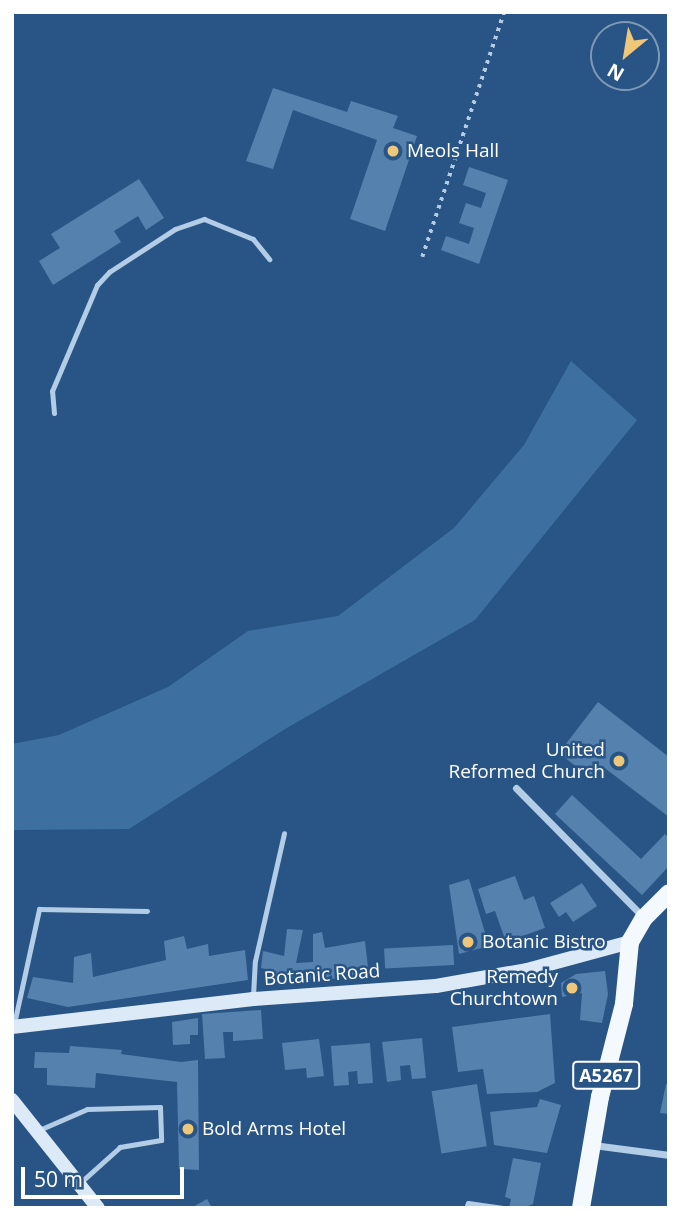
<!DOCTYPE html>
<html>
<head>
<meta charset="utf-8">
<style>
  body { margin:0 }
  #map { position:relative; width:681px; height:1220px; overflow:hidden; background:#285585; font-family:"Open Sans",sans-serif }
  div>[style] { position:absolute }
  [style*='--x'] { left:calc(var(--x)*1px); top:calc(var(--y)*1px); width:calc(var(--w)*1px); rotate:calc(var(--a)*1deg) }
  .green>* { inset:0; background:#3d70a1 }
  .building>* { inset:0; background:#5581ae; transform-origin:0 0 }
  .path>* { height:3.5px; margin-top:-1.75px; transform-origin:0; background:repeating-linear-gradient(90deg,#b3cde7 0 3.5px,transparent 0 8.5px) }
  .lane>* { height:5px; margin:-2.5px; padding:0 2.5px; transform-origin:2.5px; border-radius:2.5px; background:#b3cde7 }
  .street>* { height:7px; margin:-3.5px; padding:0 3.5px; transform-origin:3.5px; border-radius:3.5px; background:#b3cde7 }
  .secondary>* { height:14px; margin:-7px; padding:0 7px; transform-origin:7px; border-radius:7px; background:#dce9f7 }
  .primary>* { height:18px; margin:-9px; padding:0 9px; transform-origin:9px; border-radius:9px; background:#f4f9fe }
  .dots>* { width:19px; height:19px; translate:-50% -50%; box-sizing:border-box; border:4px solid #285585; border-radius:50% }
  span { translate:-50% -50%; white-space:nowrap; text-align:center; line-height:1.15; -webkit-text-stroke:5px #285585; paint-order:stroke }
  .shield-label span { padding:2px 5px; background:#285585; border:2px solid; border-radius:5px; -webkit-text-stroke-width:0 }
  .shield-label { font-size:18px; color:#fff; font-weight:700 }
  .poi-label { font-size:19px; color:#fff }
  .left { translate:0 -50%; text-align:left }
  .right { translate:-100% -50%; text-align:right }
  .street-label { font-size:19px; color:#fff }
  .frame { position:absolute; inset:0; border:14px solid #fff; pointer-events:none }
  .north { position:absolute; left:590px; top:21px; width:70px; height:70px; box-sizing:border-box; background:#285585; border:2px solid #7e99b6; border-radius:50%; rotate:210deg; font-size:19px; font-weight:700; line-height:28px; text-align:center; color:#fff }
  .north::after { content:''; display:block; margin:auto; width:24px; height:32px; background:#efc779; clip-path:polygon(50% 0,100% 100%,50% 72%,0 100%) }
  .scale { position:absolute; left:21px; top:1167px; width:163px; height:32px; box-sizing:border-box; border:4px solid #fff; border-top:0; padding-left:9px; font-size:21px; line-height:24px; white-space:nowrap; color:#fff; -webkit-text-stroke:5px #285585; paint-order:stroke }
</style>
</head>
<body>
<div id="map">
  <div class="green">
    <i style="clip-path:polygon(571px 361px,637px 420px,475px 620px,285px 729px,129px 829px,12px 830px,12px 744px,59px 735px,168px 687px,248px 631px,338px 616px,454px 528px,524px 445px)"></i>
  </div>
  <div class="building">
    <i style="clip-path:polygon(273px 88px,347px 112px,351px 101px,398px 116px,393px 128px,417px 136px,385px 231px,350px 219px,377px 140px,293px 110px,273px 169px,246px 161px)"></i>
    <i style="clip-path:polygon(469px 167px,508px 180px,479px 264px,441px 250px,446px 236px,469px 244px,474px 228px,459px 223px,466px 203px,481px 208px,486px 193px,463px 185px)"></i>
    <i style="clip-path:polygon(139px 179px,164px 218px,146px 230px,138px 216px,114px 231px,121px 242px,53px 285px,39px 261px,60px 248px,51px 234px)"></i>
    <i style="clip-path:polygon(598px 702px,669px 757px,669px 817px,602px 766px,592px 779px,559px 753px)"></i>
    <i style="clip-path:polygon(572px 795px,641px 859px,665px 834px,669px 838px,669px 866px,642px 895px,555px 814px)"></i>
    <i style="clip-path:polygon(515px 876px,524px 900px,534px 896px,545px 928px,506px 942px,495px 911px,486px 914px,478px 889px)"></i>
    <i style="clip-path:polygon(469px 879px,489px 946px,459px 954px,449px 885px)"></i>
    <i style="clip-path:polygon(582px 883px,597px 906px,573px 922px,566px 912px,559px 917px,550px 903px)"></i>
    <i style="clip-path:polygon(287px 929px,303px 930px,296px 963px,313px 962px,313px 934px,322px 932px,325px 948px,365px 941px,369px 976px,315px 980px,268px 976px,270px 970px,261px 968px,263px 951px,284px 956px)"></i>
    <i style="clip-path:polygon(184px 936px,187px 949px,208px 944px,209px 956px,245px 950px,248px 980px,68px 1007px,27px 998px,33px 977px,73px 983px,74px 957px,91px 953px,93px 977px,166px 960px,164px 941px)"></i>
    <i style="left:453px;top:945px;width:20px;height:69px;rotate:87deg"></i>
    <i style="clip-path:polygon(605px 971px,608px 994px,602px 1023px,580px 1020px,582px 993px,562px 997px,561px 983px,576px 974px)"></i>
    <i style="clip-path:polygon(261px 1010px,263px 1039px,233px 1041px,233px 1032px,223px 1032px,225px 1058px,205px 1059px,202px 1014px)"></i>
    <i style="clip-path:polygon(550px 1014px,555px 1083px,537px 1092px,487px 1094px,483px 1069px,458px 1072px,452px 1027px)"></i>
    <i style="clip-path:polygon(198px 1018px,198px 1035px,190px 1035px,190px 1044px,173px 1045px,172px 1022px)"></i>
    <i style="clip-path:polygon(422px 1038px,426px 1078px,412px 1079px,410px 1065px,400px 1066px,401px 1080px,387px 1082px,382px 1042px)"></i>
    <i style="clip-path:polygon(319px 1039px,324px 1076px,307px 1078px,306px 1068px,285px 1070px,282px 1043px)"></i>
    <i style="clip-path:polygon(370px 1043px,373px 1083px,358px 1084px,357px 1071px,348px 1072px,349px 1085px,334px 1086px,331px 1046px)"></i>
    <i style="clip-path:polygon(70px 1046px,122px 1050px,121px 1054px,181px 1062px,198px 1060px,199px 1170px,179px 1169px,177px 1082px,96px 1073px,95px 1088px,47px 1085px,47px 1068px,34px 1068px,35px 1052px,69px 1053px)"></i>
    <i style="left:477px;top:1084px;width:63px;height:46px;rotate:81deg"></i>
    <i style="clip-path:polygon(666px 1084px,669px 1085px,669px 1114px,660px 1113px)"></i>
    <i style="clip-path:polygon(540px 1099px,561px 1105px,547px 1153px,494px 1145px,490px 1112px,537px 1107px)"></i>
    <i style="clip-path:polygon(513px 1158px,541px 1163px,533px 1204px,523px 1208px,509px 1208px,511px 1199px,505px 1197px)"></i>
    <i style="clip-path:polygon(207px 1199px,212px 1208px,191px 1208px)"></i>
  </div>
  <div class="path">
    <i style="--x:422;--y:257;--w:258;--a:-71.5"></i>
  </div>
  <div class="lane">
    <i style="--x:54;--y:413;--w:22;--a:-95"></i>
    <i style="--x:52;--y:391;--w:115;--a:-67"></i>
    <i style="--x:97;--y:285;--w:18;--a:-47"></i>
    <i style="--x:109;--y:272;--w:79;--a:-33.1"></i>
    <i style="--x:175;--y:229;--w:31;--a:-19"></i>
    <i style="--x:204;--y:219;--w:53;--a:22.2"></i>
    <i style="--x:253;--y:239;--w:26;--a:51"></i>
    <i style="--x:253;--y:996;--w:35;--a:-87"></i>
    <i style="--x:255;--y:961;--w:131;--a:-77.2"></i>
    <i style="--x:14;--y:1024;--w:118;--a:-77.7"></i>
    <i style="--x:39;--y:909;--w:108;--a:1.1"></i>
    <i style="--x:39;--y:1130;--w:52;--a:-23.6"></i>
    <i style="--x:87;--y:1109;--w:73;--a:-1.6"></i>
    <i style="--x:160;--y:1107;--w:33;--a:88"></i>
    <i style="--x:161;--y:1140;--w:42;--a:170.3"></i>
    <i style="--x:120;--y:1147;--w:52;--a:138.1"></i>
    <i style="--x:466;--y:1208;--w:5;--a:-68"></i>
    <i style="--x:468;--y:1203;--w:37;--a:8"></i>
  </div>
  <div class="street">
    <i style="--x:516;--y:788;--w:181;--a:45.4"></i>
    <i style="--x:593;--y:1145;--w:77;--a:7.5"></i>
  </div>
  <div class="secondary">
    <i style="--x:12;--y:1027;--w:243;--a:-6.6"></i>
    <i style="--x:253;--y:999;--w:183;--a:-4.1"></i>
    <i style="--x:436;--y:986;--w:92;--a:-10"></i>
    <i style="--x:527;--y:970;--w:107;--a:-15.2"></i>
    <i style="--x:12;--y:1100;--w:138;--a:51.5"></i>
  </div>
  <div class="primary">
    <i style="--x:581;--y:1208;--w:113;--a:-80.3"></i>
    <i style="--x:600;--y:1097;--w:96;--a:-75.5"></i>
    <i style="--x:624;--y:1004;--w:62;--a:-84.5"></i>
    <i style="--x:630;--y:942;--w:28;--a:-60"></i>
    <i style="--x:644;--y:918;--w:35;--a:-45"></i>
  </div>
  <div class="dots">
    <i style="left:393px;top:151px;background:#efc779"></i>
    <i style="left:619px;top:761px;background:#efc779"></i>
    <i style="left:468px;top:942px;background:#efc779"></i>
    <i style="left:572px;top:988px;background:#efc779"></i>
    <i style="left:188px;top:1129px;background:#efc779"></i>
  </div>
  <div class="shield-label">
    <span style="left:606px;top:1075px">A5267</span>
  </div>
  <div class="poi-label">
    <span class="left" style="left:407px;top:151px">Meols Hall</span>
    <span class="right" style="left:605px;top:761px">United<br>Reformed Church</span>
    <span class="left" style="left:482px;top:942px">Botanic Bistro</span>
    <span class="right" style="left:558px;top:988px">Remedy<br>Churchtown</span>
    <span class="left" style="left:202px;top:1129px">Bold Arms Hotel</span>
  </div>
  <div class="street-label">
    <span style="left:322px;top:975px;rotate:-4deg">Botanic Road</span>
  </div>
  <div class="frame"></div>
  <div class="north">N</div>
  <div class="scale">50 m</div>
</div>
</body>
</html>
